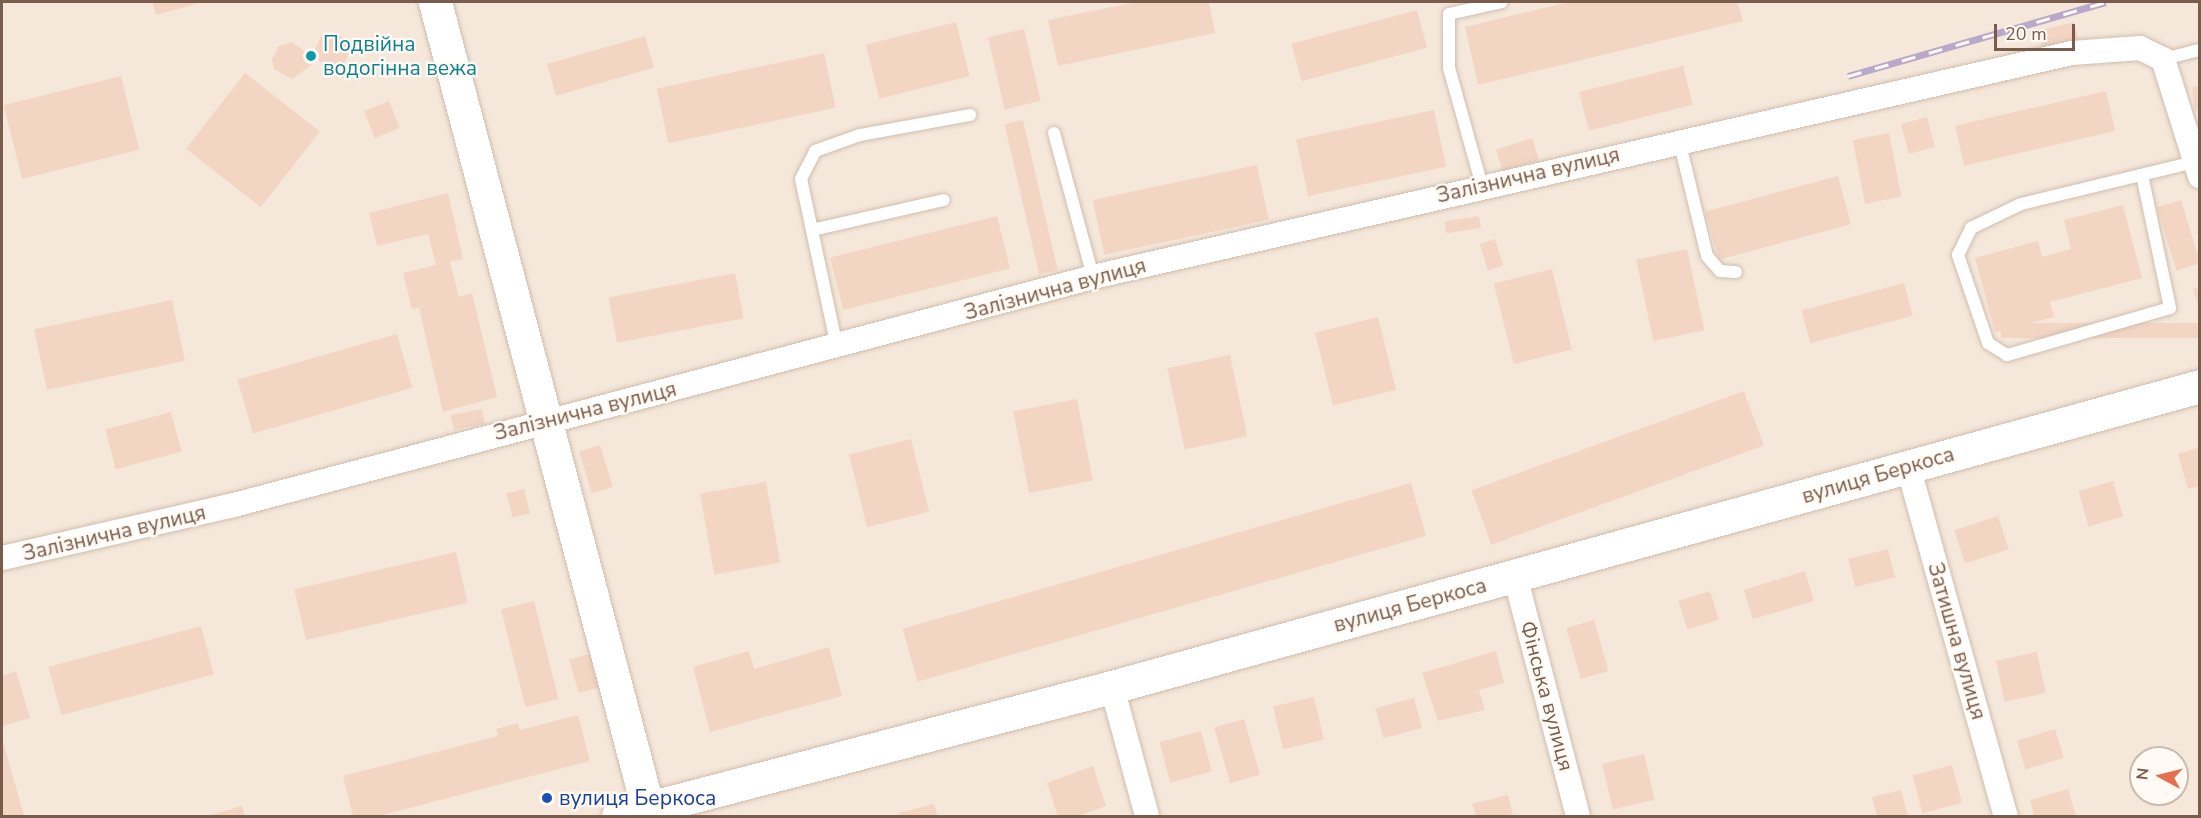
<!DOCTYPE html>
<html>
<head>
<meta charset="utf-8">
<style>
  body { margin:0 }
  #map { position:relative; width:2201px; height:818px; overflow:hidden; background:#fdf6ec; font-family:"Nunito Sans",sans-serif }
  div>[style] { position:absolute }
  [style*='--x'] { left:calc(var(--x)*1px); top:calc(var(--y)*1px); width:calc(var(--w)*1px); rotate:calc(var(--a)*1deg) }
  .residential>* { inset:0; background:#f5e8da }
  .building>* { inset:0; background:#f3d5c3; transform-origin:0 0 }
  .roads { filter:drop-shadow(0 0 2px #d1beb0) drop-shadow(0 0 2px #d1beb0) }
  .lane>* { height:12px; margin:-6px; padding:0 6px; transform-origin:6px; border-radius:6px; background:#fff }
  .street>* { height:24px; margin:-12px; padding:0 12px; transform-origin:12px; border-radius:12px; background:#fff }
  .secondary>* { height:33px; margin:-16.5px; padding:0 16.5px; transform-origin:16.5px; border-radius:16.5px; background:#fff }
  .rail>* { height:7px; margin-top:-3.5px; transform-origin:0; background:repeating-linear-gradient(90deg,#fffaf3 0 14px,#b9a8c9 0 28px); box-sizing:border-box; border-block:2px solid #b9a8c9 }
  .dots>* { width:16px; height:16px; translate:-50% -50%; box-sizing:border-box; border:3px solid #fffaf3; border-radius:50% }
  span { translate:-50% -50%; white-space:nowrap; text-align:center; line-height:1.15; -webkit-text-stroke:4.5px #fffaf3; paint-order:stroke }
  .culture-label { font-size:21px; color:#0d838f }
  .left { translate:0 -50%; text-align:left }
  .street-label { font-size:21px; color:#7a5c4d }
  .transit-label { font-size:21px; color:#164399 }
  .frame { position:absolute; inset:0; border:3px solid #7a5c4d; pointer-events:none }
  .north { position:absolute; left:2129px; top:746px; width:60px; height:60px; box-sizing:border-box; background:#fffaf3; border:2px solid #cabbb1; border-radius:50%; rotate:277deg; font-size:16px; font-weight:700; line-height:24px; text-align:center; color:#7a5c4d }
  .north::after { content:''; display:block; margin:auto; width:21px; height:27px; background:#e76f51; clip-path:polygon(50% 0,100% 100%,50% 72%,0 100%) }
  .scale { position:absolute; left:1994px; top:24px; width:81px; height:27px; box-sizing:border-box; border:3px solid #7a5c4d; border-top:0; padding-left:8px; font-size:18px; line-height:21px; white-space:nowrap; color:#7a5c4d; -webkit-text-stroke:4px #fffaf3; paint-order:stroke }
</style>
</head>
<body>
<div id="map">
  <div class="residential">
    <i style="clip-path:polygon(evenodd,2px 2px,2199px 2px,2199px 816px,2px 816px,2px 2px,2141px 758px,2177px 758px,2177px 794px,2141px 794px,2141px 758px)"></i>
  </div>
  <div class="building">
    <i style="clip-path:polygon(152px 2px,203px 2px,156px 15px)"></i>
    <i style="clip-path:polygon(1136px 2px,1209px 2px,1215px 33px,1058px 66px,1048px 20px)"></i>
    <i style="clip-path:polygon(1569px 2px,1738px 2px,1743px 21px,1478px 85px,1465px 27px)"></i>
    <i style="left:1417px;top:10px;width:39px;height:130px;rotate:75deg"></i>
    <i style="left:956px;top:22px;width:56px;height:93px;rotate:76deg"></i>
    <i style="left:2074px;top:22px;width:25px;height:37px;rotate:76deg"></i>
    <i style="left:1024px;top:29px;width:74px;height:37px;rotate:77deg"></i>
    <i style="clip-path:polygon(336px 32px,352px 46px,343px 66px,331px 68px,318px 60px,292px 79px,274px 69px,272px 59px,279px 46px,292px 42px,306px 52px,315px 49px,322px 35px)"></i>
    <i style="left:645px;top:36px;width:33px;height:102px;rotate:74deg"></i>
    <i style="left:824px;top:53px;width:56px;height:171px;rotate:78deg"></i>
    <i style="left:1683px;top:66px;width:40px;height:107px;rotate:76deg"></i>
    <i style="left:245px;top:73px;width:95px;height:96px;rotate:38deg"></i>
    <i style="left:121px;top:76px;width:76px;height:121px;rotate:76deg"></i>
    <i style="clip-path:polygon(2200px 86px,2200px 110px,2195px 111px,2192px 87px)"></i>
    <i style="left:2106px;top:91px;width:41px;height:155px;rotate:77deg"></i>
    <i style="left:389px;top:101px;width:29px;height:27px;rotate:68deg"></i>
    <i style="left:1434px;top:110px;width:58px;height:141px;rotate:78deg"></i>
    <i style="left:1927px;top:117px;width:31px;height:27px;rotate:75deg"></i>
    <i style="left:1023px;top:120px;width:154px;height:19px;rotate:77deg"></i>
    <i style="left:1889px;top:133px;width:65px;height:37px;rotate:79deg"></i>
    <i style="left:1532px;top:138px;width:23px;height:38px;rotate:72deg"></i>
    <i style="left:1257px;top:165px;width:56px;height:168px;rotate:78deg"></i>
    <i style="left:1838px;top:176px;width:50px;height:137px;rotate:75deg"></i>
    <i style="clip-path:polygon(448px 193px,463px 259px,450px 262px,459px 297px,472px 293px,497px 397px,443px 412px,419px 308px,425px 306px,412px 309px,403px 273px,436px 265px,428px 234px,377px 246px,369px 213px)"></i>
    <i style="left:2181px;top:200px;width:66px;height:25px;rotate:73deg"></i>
    <i style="clip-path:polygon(2123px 205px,2142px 278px,2050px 302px,2054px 317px,1995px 332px,1975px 258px,2038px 241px,2042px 257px,2071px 249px,2064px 220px)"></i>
    <i style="left:997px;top:216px;width:54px;height:172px;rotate:76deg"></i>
    <i style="left:1479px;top:216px;width:12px;height:35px;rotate:81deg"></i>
    <i style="left:1495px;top:239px;width:28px;height:16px;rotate:73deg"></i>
    <i style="left:1687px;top:249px;width:83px;height:52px;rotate:78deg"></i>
    <i style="left:1552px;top:269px;width:83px;height:60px;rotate:76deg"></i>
    <i style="left:735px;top:273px;width:46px;height:129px;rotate:79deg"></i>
    <i style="left:1904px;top:283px;width:34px;height:106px;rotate:75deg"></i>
    <i style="clip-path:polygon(2200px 287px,2200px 307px,2199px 307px,2193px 289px)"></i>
    <i style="left:172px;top:300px;width:62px;height:141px;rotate:78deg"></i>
    <i style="left:1378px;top:317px;width:75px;height:65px;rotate:76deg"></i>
    <i style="left:2200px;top:323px;width:15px;height:199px;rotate:90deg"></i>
    <i style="left:397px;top:334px;width:56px;height:166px;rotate:74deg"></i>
    <i style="left:1230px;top:355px;width:83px;height:64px;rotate:78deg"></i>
    <i style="left:1744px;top:391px;width:58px;height:290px;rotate:70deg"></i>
    <i style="left:1077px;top:399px;width:83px;height:65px;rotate:79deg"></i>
    <i style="left:482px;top:409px;width:15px;height:32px;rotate:79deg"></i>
    <i style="left:171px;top:412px;width:41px;height:68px;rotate:75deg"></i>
    <i style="left:911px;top:439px;width:75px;height:64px;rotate:76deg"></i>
    <i style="left:600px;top:445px;width:44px;height:22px;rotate:73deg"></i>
    <i style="clip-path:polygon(2200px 447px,2200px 486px,2188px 489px,2178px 454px)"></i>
    <i style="left:2113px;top:481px;width:37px;height:36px;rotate:74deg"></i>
    <i style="left:766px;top:482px;width:82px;height:67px;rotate:80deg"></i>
    <i style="left:1411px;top:483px;width:55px;height:529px;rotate:74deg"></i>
    <i style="left:524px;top:489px;width:25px;height:18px;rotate:76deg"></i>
    <i style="left:1998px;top:516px;width:35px;height:46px;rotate:72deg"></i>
    <i style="left:1888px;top:549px;width:29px;height:41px;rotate:76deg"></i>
    <i style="left:456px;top:552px;width:52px;height:166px;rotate:77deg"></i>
    <i style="left:1805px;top:571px;width:31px;height:64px;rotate:73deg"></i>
    <i style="left:1710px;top:591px;width:30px;height:33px;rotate:73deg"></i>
    <i style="left:534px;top:601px;width:101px;height:34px;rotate:76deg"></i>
    <i style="left:1594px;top:620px;width:53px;height:29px;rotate:74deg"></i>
    <i style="left:201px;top:626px;width:50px;height:158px;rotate:75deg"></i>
    <i style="clip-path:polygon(829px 647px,842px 696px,710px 732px,693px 667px,749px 651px,754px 669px)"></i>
    <i style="clip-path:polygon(1496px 651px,1504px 683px,1479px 690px,1485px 710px,1438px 721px,1422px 673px)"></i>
    <i style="left:596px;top:652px;width:35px;height:28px;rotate:74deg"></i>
    <i style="left:2037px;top:652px;width:42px;height:42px;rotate:78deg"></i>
    <i style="clip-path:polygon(16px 671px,30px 718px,2px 726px,2px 676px)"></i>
    <i style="left:1314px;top:697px;width:44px;height:42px;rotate:77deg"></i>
    <i style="left:1414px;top:698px;width:31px;height:40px;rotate:75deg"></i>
    <i style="clip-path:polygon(578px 715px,590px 761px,379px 816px,353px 816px,343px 776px,498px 736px,496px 729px,518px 723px,520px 730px)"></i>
    <i style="left:1244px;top:719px;width:58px;height:31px;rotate:74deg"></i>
    <i style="left:2055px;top:729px;width:30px;height:40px;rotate:73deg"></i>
    <i style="left:1201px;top:731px;width:42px;height:43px;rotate:75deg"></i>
    <i style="clip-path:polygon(2px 738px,24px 816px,2px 816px)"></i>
    <i style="left:1644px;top:754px;width:47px;height:43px;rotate:77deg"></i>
    <i style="left:1952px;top:765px;width:39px;height:41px;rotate:75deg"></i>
    <i style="clip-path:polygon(1093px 766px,1106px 806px,1078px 816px,1058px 816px,1047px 783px)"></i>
    <i style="clip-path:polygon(2068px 789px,2076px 816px,2034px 816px,2030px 800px)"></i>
    <i style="clip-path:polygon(1901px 790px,1908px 816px,1877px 816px,1872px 797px)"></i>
    <i style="clip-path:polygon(1508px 795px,1513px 816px,1476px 816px,1472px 804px)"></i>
    <i style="clip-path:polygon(934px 804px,938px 816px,900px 816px,899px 813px)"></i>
    <i style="clip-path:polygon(242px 806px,245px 816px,207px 816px)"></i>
  </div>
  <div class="roads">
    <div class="lane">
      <i style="--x:2163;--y:59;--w:38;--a:-14"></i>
      <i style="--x:1054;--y:133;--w:149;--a:74.8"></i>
      <i style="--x:1679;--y:140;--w:119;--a:76.4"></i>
      <i style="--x:1707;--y:256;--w:20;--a:49"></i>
      <i style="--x:1720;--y:271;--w:16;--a:4"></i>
      <i style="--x:2142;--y:175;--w:136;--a:78.1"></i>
      <i style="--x:2170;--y:308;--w:170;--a:163.9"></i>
      <i style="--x:2007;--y:355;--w:22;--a:-148"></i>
      <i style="--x:1988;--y:343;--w:93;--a:-108.8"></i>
      <i style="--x:1958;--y:255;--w:30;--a:-64"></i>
      <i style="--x:1971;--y:228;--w:55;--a:-25.6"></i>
      <i style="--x:2021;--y:204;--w:179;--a:-13.6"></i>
      <i style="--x:1482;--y:186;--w:123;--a:-105.6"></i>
      <i style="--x:1449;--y:68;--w:54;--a:-90"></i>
      <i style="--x:1449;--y:14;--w:54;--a:-12.8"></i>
      <i style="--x:812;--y:230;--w:135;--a:-12.8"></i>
      <i style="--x:837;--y:347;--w:172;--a:-102.1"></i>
      <i style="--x:801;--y:179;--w:31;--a:-63"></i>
      <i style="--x:815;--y:151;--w:48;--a:-19.6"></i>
      <i style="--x:860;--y:135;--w:112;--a:-10.3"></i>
    </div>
    <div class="street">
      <i style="--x:1908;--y:466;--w:363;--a:74.4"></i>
      <i style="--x:2;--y:558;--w:238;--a:-12.9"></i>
      <i style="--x:234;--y:505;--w:889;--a:-14.86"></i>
      <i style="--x:1093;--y:277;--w:1004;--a:-12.89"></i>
      <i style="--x:2072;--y:53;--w:68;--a:-4.2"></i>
      <i style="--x:2140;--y:48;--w:25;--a:26"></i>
      <i style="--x:2163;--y:59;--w:123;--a:72.5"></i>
      <i style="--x:1515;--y:576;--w:248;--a:75.3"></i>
      <i style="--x:1112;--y:687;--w:134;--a:74.8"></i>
    </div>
    <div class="secondary">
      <i style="--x:435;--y:2;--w:835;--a:75.21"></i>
      <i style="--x:618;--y:816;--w:511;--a:-14.64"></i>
      <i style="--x:1112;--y:687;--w:1129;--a:-15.46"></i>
    </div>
  </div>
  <div class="rail">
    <i style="--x:1848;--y:76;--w:268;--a:-16"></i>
  </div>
  <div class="dots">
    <i style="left:311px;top:56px;background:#0f9aa8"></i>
    <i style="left:547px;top:798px;background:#1a4fb4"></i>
  </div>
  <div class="culture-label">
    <span class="left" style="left:323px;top:56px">Подвійна<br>водогінна вежа</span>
  </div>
  <div class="street-label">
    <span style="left:1528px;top:175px;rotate:-13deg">Залізнична вулиця</span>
    <span style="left:1055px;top:289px;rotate:-15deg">Залізнична вулиця</span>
    <span style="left:585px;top:411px;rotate:-14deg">Залізнична вулиця</span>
    <span style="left:1878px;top:475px;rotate:-16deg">вулиця Беркоса</span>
    <span style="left:114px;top:533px;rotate:-13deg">Залізнична вулиця</span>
    <span style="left:1410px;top:605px;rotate:-15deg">вулиця Беркоса</span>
    <span style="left:1957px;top:641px;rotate:74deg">Затишна вулиця</span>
    <span style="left:1547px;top:696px;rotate:75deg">Фінська вулиця</span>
  </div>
  <div class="transit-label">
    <span class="left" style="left:559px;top:798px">вулиця Беркоса</span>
  </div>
  <div class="frame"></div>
  <div class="north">N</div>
  <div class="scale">20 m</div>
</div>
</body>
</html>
